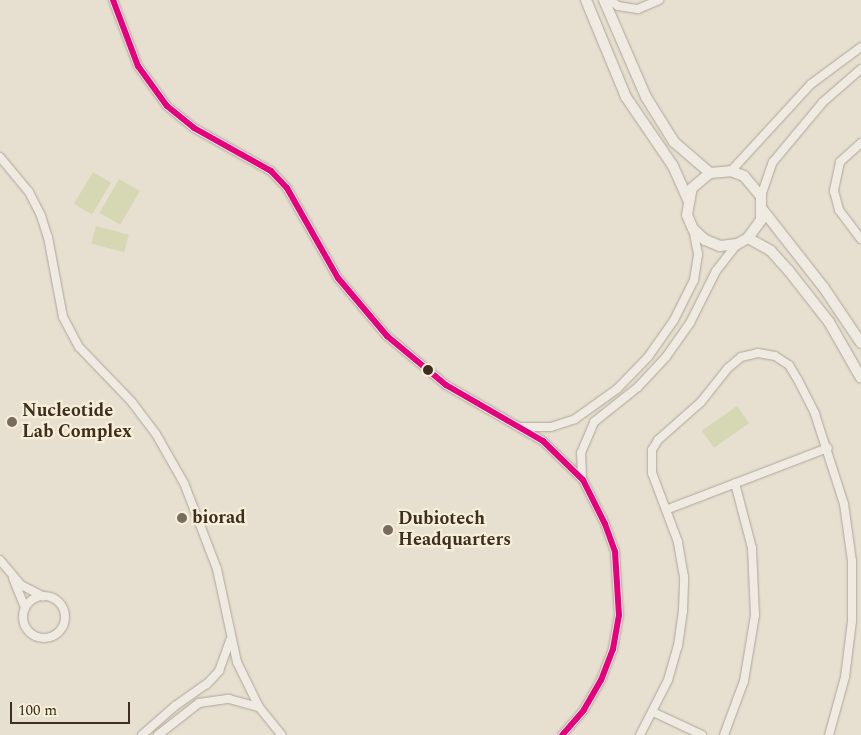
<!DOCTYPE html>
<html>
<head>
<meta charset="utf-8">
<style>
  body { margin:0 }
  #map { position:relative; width:861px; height:735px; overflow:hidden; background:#e7e0d1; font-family:Spectral,serif }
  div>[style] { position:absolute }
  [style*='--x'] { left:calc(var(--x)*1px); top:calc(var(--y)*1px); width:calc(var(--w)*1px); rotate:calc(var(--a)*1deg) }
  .green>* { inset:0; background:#d6d7b3; transform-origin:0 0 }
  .roads { filter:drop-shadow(0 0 1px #ada599) drop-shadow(0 0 1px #ada599) }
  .street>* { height:8px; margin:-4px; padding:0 4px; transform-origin:4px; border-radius:4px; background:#efebe3 }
  .street>.ring { margin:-4px; padding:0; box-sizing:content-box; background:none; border:8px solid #efebe3; border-radius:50% }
  .secondary>* { height:10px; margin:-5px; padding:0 5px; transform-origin:5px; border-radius:5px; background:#efebe3 }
  .bus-1>* { height:6px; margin:-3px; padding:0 3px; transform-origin:3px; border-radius:3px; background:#e5007d }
  .dots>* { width:14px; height:14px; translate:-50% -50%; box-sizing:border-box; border:2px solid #f7eed8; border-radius:50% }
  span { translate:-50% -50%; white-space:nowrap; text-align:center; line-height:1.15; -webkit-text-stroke:4.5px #f7eed8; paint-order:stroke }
  .poi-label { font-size:18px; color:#3d2e20; font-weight:700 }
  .left { translate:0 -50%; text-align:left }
  .scale { position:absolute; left:10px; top:702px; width:120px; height:22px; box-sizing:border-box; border:2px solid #3d2e20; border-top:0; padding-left:6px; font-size:15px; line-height:18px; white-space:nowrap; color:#3d2e20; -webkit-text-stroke:4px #f7eed8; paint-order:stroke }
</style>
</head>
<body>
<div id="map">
  <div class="green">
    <i style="left:93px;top:172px;width:21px;height:37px;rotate:31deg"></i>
    <i style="left:119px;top:179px;width:24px;height:39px;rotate:30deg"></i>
    <i style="left:96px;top:226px;width:34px;height:18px;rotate:15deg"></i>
    <i style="left:737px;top:406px;width:21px;height:43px;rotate:55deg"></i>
  </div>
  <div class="roads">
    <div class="street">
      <i style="--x:113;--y:0;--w:71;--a:69.3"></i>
      <i style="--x:138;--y:66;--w:49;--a:54.1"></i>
      <i style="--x:167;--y:106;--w:35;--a:39"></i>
      <i style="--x:194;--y:128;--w:88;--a:29.2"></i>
      <i style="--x:271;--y:171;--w:23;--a:47"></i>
      <i style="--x:287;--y:188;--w:103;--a:60.5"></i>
      <i style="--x:338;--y:278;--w:76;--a:49.8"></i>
      <i style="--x:387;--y:336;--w:77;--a:39.7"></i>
      <i style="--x:446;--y:385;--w:112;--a:30"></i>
      <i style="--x:543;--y:441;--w:56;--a:44.3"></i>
      <i style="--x:583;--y:480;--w:49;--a:63.4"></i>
      <i style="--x:605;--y:524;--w:30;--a:70"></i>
      <i style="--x:615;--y:552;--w:63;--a:86.4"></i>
      <i style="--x:619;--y:615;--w:35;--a:100"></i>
      <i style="--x:613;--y:649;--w:33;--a:111"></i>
      <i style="--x:601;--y:680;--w:34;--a:120"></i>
      <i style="--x:584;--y:710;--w:33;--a:131"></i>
      <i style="--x:610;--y:0;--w:10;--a:37"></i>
      <i style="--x:618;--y:6;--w:20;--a:9"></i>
      <i style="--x:638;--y:9;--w:23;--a:-23"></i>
      <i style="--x:861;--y:143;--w:28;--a:138"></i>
      <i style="--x:840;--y:162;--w:30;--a:102"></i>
      <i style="--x:834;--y:191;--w:20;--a:75"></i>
      <i style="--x:839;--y:210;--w:36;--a:53"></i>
      <i style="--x:0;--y:157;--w:45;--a:50.4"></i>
      <i style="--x:29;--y:192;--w:27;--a:63"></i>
      <i style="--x:41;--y:216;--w:22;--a:72"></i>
      <i style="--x:48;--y:237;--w:81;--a:79.4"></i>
      <i style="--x:63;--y:317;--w:34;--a:62"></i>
      <i style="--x:79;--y:347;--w:75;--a:46.1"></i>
      <i style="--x:131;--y:401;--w:41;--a:52.9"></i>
      <i style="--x:156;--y:434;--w:56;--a:60.3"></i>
      <i style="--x:184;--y:483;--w:92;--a:69"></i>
      <i style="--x:217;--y:569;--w:95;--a:77.9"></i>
      <i style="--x:237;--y:662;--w:50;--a:63.9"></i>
      <i style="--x:259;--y:707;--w:36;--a:51"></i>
      <i style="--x:731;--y:171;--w:118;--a:-47.4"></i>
      <i style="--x:811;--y:84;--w:62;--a:-36.5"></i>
      <i style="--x:761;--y:196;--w:36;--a:-71"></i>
      <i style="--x:773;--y:162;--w:78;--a:-50.2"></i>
      <i style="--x:823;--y:102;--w:50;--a:-41"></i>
      <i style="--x:522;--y:427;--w:29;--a:0"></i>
      <i style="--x:551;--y:427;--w:25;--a:-18"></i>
      <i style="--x:575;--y:419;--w:52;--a:-35.5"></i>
      <i style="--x:617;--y:389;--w:45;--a:-45.9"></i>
      <i style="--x:648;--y:357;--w:45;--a:-54.9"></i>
      <i style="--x:674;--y:320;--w:45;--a:-63.4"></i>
      <i style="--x:694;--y:280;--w:26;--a:-81"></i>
      <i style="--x:698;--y:254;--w:25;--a:-101"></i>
      <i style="--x:582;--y:478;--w:25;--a:-92"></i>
      <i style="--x:581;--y:453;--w:34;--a:-67"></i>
      <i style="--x:594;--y:422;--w:56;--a:-38.5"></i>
      <i style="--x:638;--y:387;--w:41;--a:-47"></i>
      <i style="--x:666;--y:357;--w:42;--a:-54.8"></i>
      <i style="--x:690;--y:323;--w:58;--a:-63.4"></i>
      <i style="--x:716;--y:271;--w:34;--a:-52"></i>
      <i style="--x:668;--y:509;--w:171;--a:-20.9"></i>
      <i style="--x:0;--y:560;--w:33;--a:50"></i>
      <i style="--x:21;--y:585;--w:25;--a:27"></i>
      <i style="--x:13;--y:578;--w:32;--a:68"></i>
      <i class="ring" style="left:23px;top:596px;width:34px;height:34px"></i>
      <i style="--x:653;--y:712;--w:54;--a:25.1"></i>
      <i style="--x:142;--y:735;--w:44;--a:-41.3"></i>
      <i style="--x:175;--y:706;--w:39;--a:-35"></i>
      <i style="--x:207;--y:684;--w:18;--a:-47"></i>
      <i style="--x:219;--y:671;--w:33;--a:-70"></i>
      <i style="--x:158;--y:735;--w:52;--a:-38"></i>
      <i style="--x:199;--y:703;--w:30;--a:-8"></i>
      <i style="--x:229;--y:699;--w:31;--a:15"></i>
      <i style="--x:640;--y:735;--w:62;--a:-63"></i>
      <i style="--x:668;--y:680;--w:35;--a:-74"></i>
      <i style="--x:678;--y:646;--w:35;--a:-82"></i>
      <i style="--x:683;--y:611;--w:34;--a:-88"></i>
      <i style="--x:684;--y:577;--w:36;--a:-100"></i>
      <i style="--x:678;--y:542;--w:74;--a:-110.6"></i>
      <i style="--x:652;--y:473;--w:23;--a:-90"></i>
      <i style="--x:652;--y:450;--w:12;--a:-59"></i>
      <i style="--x:658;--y:440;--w:57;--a:-41.5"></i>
      <i style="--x:701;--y:402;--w:43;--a:-51.5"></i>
      <i style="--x:728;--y:368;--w:17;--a:-40"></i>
      <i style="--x:741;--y:357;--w:17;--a:-13"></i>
      <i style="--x:758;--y:353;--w:17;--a:10"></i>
      <i style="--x:775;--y:356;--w:17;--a:33"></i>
      <i style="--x:789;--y:365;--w:17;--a:59"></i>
      <i style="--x:798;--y:380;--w:38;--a:63"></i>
      <i style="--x:815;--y:414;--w:95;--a:72.1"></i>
      <i style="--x:844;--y:504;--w:58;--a:82"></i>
      <i style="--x:852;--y:561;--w:60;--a:90"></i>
      <i style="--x:852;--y:621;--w:56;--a:97.1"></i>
      <i style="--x:845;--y:677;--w:60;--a:105.4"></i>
      <i style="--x:724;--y:735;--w:58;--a:-69.7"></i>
      <i style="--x:744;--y:681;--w:67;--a:-80.5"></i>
      <i style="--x:755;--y:615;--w:67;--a:-92.6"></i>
      <i style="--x:752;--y:548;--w:67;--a:-104.7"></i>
    </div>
    <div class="secondary">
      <i style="--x:586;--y:0;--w:105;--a:67.6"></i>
      <i style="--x:626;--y:97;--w:83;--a:55.7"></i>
      <i style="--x:673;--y:166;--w:37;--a:66"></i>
      <i style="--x:604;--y:0;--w:106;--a:66.6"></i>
      <i style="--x:646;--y:97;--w:53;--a:58.1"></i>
      <i style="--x:674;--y:142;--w:48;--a:40.7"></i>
      <i style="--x:710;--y:173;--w:21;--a:-5"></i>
      <i style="--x:731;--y:171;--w:14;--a:21"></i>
      <i style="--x:744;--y:176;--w:26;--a:50"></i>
      <i style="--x:761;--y:196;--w:24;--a:90"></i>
      <i style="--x:761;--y:220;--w:22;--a:126"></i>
      <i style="--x:748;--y:238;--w:13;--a:151"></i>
      <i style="--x:737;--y:244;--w:17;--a:173"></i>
      <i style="--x:720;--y:246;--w:16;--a:-158"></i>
      <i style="--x:705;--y:240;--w:16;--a:-137"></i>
      <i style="--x:693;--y:229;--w:15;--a:-113"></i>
      <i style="--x:687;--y:215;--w:27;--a:-80"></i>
      <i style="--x:692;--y:188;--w:23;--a:-40"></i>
      <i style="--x:762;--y:209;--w:100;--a:51.9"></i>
      <i style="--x:824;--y:288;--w:66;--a:56.1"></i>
      <i style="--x:748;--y:238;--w:26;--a:29"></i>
      <i style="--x:771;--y:251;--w:27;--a:48"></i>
      <i style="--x:789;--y:271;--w:65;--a:51.9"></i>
      <i style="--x:829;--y:322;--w:64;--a:60.3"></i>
    </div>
  </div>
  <div class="bus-1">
    <i style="--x:113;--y:0;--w:71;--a:69.3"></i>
    <i style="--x:138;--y:66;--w:49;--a:54.1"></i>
    <i style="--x:167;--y:106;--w:35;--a:39"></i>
    <i style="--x:194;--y:128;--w:88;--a:29.2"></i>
    <i style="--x:271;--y:171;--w:23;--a:47"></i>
    <i style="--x:287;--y:188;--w:103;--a:60.5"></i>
    <i style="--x:338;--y:278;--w:76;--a:49.8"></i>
    <i style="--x:387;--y:336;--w:77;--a:39.7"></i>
    <i style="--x:446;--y:385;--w:112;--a:30"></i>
    <i style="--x:543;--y:441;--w:56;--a:44.3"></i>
    <i style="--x:583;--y:480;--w:49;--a:63.4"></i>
    <i style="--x:605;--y:524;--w:30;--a:70"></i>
    <i style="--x:615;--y:552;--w:63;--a:86.4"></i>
    <i style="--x:619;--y:615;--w:35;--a:100"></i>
    <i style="--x:613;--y:649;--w:33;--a:111"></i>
    <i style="--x:601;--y:680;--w:34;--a:120"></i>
    <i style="--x:584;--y:710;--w:33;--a:131"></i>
  </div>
  <div class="dots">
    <i style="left:428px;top:370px;background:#3d2e20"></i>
    <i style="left:12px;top:422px;background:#786c5e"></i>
    <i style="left:182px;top:518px;background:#786c5e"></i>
    <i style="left:388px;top:530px;background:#786c5e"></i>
  </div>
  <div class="poi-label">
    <span class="left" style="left:22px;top:422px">Nucleotide<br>Lab Complex</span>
    <span class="left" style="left:192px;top:518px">biorad</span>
    <span class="left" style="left:398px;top:530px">Dubiotech<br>Headquarters</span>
  </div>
  <div class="scale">100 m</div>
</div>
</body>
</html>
